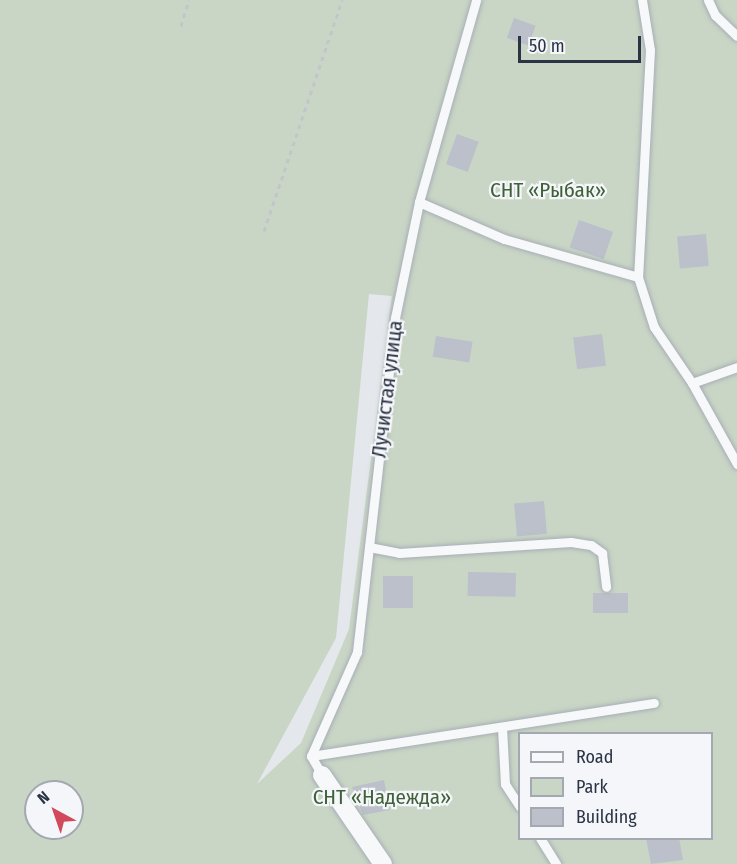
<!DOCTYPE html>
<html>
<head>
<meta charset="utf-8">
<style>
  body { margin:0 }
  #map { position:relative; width:737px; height:864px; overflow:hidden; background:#e4e7ec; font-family:"Fira Sans Condensed",sans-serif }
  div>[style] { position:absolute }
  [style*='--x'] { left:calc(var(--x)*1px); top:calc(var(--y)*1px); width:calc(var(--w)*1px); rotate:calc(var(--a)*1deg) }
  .green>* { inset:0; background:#c9d6c5 }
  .building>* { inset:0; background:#bbc0ca; transform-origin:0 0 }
  .path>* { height:3px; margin-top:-1.5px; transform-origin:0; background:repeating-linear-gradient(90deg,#c2c5cb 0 4.5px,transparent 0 9px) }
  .roads { filter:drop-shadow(0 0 2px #a9aeb7) drop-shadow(0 0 2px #a9aeb7) }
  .service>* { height:9px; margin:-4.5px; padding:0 4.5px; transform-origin:4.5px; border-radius:4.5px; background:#f7f8fa }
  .minor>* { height:18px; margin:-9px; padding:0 9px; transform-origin:9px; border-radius:9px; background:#f7f8fa }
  span { translate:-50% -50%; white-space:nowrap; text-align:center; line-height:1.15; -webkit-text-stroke:4.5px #f4f6f9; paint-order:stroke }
  .park-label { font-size:21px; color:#3f6138 }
  .street-label { font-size:21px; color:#2b3445 }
  .legend { position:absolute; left:518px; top:732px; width:195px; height:108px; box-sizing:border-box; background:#f4f6f9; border:2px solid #a4a8b1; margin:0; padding:8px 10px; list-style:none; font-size:18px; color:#2b3445 }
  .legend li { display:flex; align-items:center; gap:12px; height:30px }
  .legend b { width:30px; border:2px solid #a4a8b1 }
  .north { position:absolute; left:24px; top:780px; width:60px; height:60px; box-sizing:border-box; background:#f4f6f9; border:2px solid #a4a8b1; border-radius:50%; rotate:320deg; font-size:16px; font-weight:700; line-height:24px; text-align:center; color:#2b3445 }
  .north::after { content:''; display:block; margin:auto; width:21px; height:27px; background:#d1495b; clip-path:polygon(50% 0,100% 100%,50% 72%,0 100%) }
  .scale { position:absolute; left:518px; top:36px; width:123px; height:27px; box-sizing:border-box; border:3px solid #2b3445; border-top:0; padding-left:8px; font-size:18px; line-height:21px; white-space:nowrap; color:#2b3445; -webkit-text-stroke:4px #f4f6f9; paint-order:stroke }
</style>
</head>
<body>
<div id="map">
  <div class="green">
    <i style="clip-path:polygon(evenodd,0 0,737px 0,737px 864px,0 864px,0 0,369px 294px,392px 296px,349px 629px,301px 743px,257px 784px,336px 638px,369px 294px,0 0,520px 734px,712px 734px,712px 838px,520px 838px,520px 734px,0 0,36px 792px,72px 792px,72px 828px,36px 828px,36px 792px)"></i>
  </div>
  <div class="building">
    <i style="left:514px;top:18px;width:23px;height:21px;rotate:20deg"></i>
    <i style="left:457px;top:134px;width:23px;height:32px;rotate:20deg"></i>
    <i style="left:579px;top:220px;width:36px;height:29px;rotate:19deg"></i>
    <i style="left:706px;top:234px;width:32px;height:29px;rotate:85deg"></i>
    <i style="left:602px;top:334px;width:32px;height:29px;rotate:83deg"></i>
    <i style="left:436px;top:336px;width:37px;height:21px;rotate:9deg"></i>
    <i style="left:544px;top:501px;width:33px;height:30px;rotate:85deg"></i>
    <i style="left:468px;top:572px;width:48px;height:24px;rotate:1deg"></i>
    <i style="left:383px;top:576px;width:30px;height:32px"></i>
    <i style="left:593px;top:593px;width:35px;height:20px"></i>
    <i style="clip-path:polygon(384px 780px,390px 810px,363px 815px,352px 787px)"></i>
    <i style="clip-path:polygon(646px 838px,679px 838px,683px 860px,651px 864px)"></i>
  </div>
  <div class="path">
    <i style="--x:181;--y:26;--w:27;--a:-73"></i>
    <i style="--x:264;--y:231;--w:244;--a:-71.3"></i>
  </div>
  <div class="roads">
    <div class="service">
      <i style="--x:642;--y:0;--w:51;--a:80.9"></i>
      <i style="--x:650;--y:50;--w:227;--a:93"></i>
      <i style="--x:638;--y:277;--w:52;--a:72.3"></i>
      <i style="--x:654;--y:327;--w:68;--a:55.8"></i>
      <i style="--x:692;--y:383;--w:93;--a:60.9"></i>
      <i style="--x:708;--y:0;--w:17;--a:65"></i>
      <i style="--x:715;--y:15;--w:30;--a:44"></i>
      <i style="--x:419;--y:202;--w:93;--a:23.5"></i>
      <i style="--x:504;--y:239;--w:139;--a:15.8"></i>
      <i style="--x:692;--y:383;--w:48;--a:-19.6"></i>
      <i style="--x:369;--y:547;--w:31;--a:11"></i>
      <i style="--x:399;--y:553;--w:172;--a:-3.7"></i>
      <i style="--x:571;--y:542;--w:20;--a:9"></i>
      <i style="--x:591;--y:545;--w:14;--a:36"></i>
      <i style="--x:602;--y:553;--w:34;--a:83"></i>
      <i style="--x:502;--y:727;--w:57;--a:87"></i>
      <i style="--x:505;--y:784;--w:27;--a:57"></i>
      <i style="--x:311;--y:756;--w:347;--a:-8.8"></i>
      <i style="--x:322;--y:775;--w:22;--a:-120"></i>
      <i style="--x:311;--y:756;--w:114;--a:-66.1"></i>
      <i style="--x:357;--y:652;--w:336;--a:-83.5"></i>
      <i style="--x:395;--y:318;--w:118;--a:-78.3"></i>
      <i style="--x:419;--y:202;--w:210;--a:-74.2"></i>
      <i style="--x:540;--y:838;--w:31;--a:58"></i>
    </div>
    <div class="minor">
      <i style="--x:322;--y:775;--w:108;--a:55.6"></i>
    </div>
  </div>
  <div class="park-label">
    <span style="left:548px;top:190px">СНТ «Рыбак»</span>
    <span style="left:382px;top:797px">СНТ «Надежда»</span>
  </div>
  <div class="street-label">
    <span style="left:387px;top:389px;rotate:-83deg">Лучистая улица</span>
  </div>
  <ul class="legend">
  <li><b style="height:8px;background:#f7f8fa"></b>Road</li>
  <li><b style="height:16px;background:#c9d6c5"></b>Park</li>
  <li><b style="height:16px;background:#bbc0ca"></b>Building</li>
  </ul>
  <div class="north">N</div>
  <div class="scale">50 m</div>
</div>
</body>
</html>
